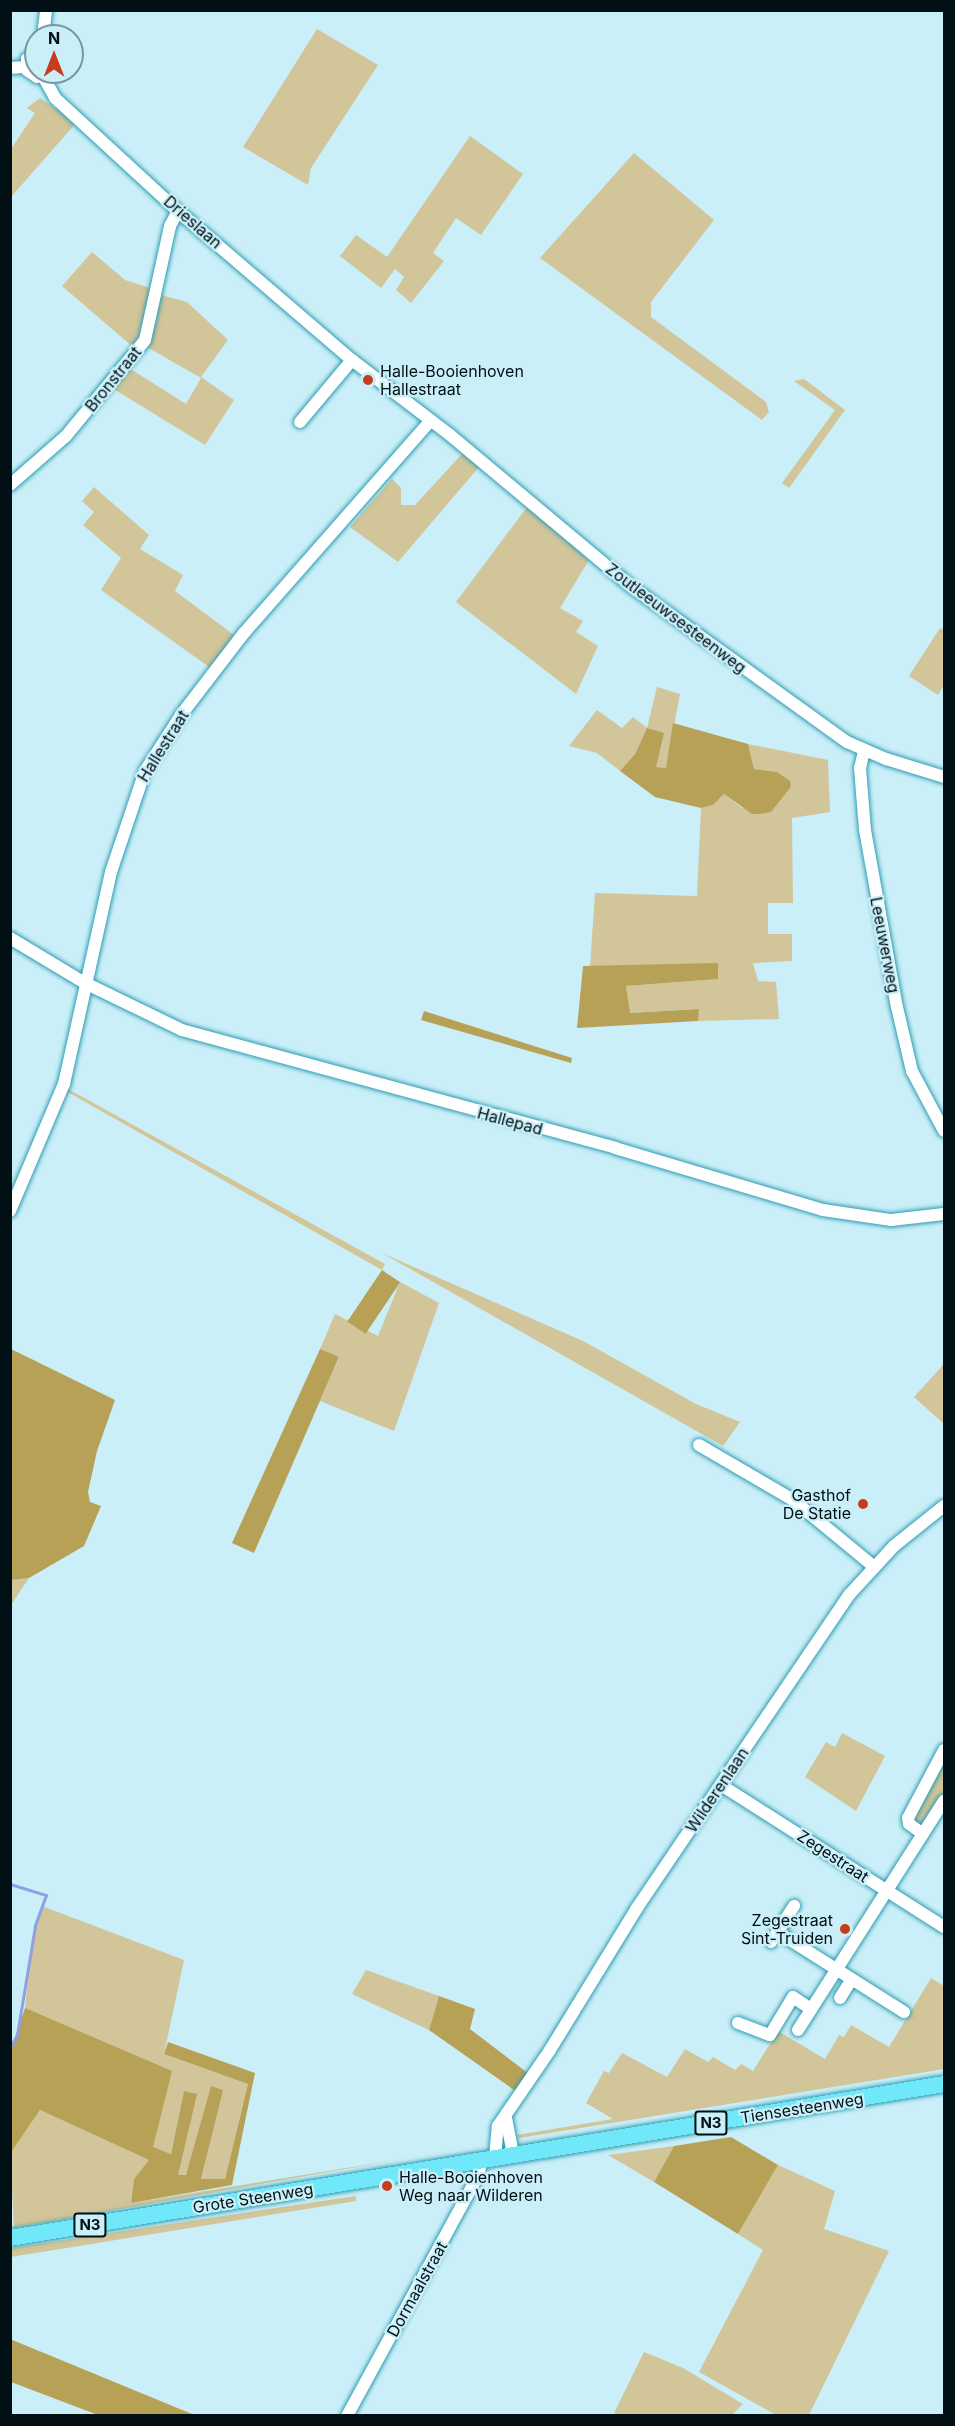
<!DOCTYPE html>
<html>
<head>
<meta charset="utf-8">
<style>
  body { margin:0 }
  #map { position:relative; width:955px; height:2426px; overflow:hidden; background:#caeff8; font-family:Inter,sans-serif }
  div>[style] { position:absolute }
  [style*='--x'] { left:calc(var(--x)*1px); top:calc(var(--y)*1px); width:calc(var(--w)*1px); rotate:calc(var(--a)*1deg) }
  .green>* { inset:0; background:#d1c599 }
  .forest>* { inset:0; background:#b7a156; transform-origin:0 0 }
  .stream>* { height:3px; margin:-1.5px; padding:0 1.5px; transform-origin:1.5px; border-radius:1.5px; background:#91a0e3 }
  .roads { filter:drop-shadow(0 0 2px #2d9db3) drop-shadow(0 0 2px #2d9db3) }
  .minor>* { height:12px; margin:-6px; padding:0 6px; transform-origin:6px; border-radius:6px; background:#fff }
  .major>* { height:16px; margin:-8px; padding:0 8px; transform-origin:8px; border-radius:8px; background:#71e7fa }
  .dots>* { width:16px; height:16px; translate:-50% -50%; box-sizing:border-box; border:3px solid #caeff8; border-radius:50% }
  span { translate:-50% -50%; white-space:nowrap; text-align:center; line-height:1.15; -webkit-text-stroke:4.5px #caeff8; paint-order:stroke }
  .shield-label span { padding:2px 4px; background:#caeff8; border:2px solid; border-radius:4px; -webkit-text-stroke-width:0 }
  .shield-label { font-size:15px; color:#001014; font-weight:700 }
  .street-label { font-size:16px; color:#001014 }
  .poi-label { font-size:16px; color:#001014 }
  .left { translate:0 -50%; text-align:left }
  .right { translate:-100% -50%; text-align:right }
  .frame { position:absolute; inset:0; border:12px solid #001014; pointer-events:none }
  .north { position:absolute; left:24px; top:24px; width:60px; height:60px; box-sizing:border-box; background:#caeff8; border:2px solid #79969d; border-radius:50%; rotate:0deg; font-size:16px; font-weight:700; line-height:24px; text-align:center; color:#001014 }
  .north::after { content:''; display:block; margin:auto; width:21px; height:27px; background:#c63c1c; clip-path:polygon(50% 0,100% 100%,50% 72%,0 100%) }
</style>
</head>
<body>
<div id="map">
  <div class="green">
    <i style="clip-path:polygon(317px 29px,378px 65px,311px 168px,308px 185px,243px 147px)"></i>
    <i style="clip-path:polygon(40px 98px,76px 123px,11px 197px,11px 149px,35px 113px,27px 108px)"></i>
    <i style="clip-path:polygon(470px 136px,523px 174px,481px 235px,456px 218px,433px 253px,444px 261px,411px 303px,396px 290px,404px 277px,395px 269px,381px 288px,340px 256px,356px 235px,387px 257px)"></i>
    <i style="clip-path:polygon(634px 153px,714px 220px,651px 302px,651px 317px,766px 402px,769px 412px,762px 420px,540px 258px)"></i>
    <i style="clip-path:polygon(92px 252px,125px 280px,153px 289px,144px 327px,133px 347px,62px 286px)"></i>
    <i style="clip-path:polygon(161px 295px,187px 302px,228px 340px,201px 377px,234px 400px,205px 445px,112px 388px,129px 368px,186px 404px,201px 378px,147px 347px)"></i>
    <i style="clip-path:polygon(804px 379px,845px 410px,789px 488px,782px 483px,835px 410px,794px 381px)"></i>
    <i style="clip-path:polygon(462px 454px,479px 467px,398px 562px,350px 527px,392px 479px,401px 488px,401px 505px,415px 505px)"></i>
    <i style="clip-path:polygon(94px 487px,149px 535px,140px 549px,183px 575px,175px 591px,234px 635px,212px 669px,101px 590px,121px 558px,83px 525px,94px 512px,82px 501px)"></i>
    <i style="clip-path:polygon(527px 507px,589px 560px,560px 608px,583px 621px,576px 632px,598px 646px,576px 694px,456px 602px)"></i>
    <i style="clip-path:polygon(940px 628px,944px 630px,944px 685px,938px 695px,909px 676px)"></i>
    <i style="clip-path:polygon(657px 687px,680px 694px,666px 768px,656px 767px,647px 728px,635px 754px,620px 771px,597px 753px,569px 746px,597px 710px,622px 728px,633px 717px,647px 728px)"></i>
    <i style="clip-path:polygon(748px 744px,828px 760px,830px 812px,792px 818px,793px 903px,768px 903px,768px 934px,792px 934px,792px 961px,753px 963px,758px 981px,776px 982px,779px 1019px,698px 1021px,698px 1009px,629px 1013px,626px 986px,717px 979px,590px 966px,595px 893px,697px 896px,701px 808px,713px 805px,724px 794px,742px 808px,771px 812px,791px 787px,777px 772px,754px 769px)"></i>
    <i style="clip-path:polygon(68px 1089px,385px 1264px,382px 1270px,66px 1091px)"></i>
    <i style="clip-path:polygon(382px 1253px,583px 1341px,696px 1404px,740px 1422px,723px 1446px)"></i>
    <i style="clip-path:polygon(400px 1282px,439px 1303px,394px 1431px,320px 1401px,339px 1358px,320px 1349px,335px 1314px,378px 1336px)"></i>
    <i style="clip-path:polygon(944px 1364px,944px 1424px,914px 1397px)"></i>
    <i style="clip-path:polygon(29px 1578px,11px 1605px,11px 1580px)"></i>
    <i style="clip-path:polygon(842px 1733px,885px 1756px,856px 1811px,805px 1777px,826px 1742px,835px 1747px)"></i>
    <i style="clip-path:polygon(944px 1755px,944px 1794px,921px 1826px,914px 1823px,914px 1814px)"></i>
    <i style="clip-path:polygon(42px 1906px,184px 1960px,164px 2054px,248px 2084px,225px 2179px,201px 2180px,222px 2090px,211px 2087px,186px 2176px,177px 2175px,184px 2091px,171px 2154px,152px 2147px,25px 2008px,32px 1938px)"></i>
    <i style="clip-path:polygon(366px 1970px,439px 1996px,429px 2030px,352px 1994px)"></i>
    <i style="clip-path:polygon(931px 1978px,944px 1986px,944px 2069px,519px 2138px,517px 2135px,613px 2119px,586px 2103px,604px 2071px,609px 2073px,622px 2053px,667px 2077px,685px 2049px,708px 2062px,713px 2057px,735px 2070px,741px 2064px,753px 2071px,778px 2031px,825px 2059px,839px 2035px,844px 2037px,851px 2025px,889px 2047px)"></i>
    <i style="clip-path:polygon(40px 2110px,149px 2160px,134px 2179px,131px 2203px,396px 2160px,14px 2228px,10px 2152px)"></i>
    <i style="clip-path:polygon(674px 2146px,654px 2182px,608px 2155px)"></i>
    <i style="clip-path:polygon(778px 2165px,835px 2191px,824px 2229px,889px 2251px,809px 2415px,776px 2415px,699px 2372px,763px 2250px,738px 2234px)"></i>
    <i style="clip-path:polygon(356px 2196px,356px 2201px,11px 2257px,11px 2248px)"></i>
    <i style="clip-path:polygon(644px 2352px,683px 2368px,743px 2404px,732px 2415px,619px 2415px,614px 2413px)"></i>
  </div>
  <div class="forest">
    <i style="clip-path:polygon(673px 723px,748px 744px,754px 769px,777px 772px,790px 781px,791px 787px,771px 812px,759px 814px,752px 814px,724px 794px,713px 805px,701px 808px,655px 797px,620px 771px,635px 754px,647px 728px,664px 733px,656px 767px,666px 768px)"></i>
    <i style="clip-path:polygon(718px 963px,718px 979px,626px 986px,630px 1013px,699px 1009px,698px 1021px,577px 1028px,583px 966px)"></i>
    <i style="clip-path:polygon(424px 1011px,572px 1058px,571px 1063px,421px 1020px)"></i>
    <i style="left:382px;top:1270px;width:22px;height:62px;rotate:34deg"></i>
    <i style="clip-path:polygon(11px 1349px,115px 1400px,97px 1451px,88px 1492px,90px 1502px,101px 1506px,84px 1546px,29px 1578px,11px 1580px)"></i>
    <i style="clip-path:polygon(320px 1349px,339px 1357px,254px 1553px,232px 1543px)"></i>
    <i style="clip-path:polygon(439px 1996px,475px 2009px,470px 2029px,529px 2074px,517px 2092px,429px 2030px)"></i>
    <i style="clip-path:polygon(25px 2008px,172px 2071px,153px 2147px,171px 2154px,184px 2091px,197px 2094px,178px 2175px,186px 2175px,211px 2086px,223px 2090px,201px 2179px,225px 2179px,248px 2084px,164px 2054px,168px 2042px,255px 2073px,232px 2185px,131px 2203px,134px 2179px,149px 2160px,40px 2110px,11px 2152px,11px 2049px)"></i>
    <i style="clip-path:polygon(731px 2137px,778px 2165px,738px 2234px,654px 2182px,674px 2146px)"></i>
    <i style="clip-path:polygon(10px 2339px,192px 2414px,98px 2415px,11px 2382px)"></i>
  </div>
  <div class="stream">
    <i style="--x:10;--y:1884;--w:38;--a:17"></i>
    <i style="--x:46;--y:1895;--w:33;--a:110"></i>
    <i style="--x:35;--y:1926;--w:110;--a:99.4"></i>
    <i style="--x:17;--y:2035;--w:14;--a:120"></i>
    <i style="--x:10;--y:2101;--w:11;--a:90"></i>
  </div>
  <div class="roads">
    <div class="minor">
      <i style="--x:43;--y:36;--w:26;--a:-83"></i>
      <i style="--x:36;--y:53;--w:11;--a:146"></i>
      <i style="--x:27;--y:59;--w:11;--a:90"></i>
      <i style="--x:27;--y:70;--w:12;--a:35"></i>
      <i style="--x:37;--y:77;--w:12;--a:-24"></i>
      <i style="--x:10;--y:68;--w:16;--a:-4"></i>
      <i style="--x:43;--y:76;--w:25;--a:61"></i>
      <i style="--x:55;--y:98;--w:167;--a:42.6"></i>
      <i style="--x:178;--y:211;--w:229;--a:40.6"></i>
      <i style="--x:352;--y:360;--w:123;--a:37.4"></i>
      <i style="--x:450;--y:435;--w:237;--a:39.9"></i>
      <i style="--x:632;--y:587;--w:265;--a:35.8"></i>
      <i style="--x:847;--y:742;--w:43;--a:23.6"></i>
      <i style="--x:886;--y:759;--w:61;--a:17.2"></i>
      <i style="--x:300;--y:422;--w:81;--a:-50"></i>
      <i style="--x:10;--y:485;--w:74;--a:-41.2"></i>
      <i style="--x:66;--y:436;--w:124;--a:-50.5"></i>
      <i style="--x:145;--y:340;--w:117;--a:-77.6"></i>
      <i style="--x:170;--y:226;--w:17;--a:-62"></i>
      <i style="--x:864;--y:751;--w:17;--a:103"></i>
      <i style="--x:860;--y:768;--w:62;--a:85.4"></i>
      <i style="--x:865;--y:830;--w:180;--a:79.8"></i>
      <i style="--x:897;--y:1007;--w:66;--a:76.8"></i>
      <i style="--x:912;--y:1071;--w:68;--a:61.9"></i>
      <i style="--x:10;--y:938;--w:87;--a:31"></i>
      <i style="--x:85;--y:983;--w:108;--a:25.9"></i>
      <i style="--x:182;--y:1030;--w:449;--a:15.2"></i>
      <i style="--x:615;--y:1148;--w:217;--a:16.6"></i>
      <i style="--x:823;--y:1210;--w:69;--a:8.4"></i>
      <i style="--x:891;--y:1220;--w:53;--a:-6.5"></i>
      <i style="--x:10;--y:1211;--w:138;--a:-67"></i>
      <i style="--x:64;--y:1084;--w:217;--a:-77.5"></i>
      <i style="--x:111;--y:872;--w:107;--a:-71.4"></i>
      <i style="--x:145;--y:771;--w:67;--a:-57.3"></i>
      <i style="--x:181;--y:715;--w:103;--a:-52.5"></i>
      <i style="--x:244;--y:633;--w:282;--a:-48.7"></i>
      <i style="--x:699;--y:1445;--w:109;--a:30.3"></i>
      <i style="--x:793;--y:1500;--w:104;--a:39.5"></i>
      <i style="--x:721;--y:1785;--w:264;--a:32.5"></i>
      <i style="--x:923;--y:1834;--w:17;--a:-144"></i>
      <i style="--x:909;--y:1824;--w:6;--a:-99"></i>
      <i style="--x:908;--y:1818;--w:77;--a:-62.1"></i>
      <i style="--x:779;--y:1933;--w:148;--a:32.3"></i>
      <i style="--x:771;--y:1942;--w:43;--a:-57.4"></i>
      <i style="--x:840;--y:1998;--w:22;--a:-58"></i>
      <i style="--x:738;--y:2023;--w:34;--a:21"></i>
      <i style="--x:770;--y:2035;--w:44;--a:-58.8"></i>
      <i style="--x:793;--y:1997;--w:22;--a:34"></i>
      <i style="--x:798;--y:2030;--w:272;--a:-57.5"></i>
      <i style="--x:506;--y:2118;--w:38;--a:79"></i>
      <i style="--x:495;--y:2158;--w:32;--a:-85"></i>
      <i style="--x:498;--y:2126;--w:92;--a:-55.6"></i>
      <i style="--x:550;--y:2050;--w:167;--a:-58.5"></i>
      <i style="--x:637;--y:1908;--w:378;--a:-55.9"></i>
      <i style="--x:849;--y:1595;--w:67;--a:-47.4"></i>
      <i style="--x:894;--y:1546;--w:64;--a:-38.7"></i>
      <i style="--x:347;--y:2416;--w:276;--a:-61.4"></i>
      <i style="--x:479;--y:2174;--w:14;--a:-82"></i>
    </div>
    <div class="major">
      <i style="--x:10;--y:2238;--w:947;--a:-9.36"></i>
    </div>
  </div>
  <div class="dots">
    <i style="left:368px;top:380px;background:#c63c1c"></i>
    <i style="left:863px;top:1504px;background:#c63c1c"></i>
    <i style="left:845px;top:1929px;background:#c63c1c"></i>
    <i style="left:387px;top:2186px;background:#c63c1c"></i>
  </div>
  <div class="shield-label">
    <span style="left:711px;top:2123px">N3</span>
    <span style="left:90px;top:2225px">N3</span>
  </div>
  <div class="street-label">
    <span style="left:193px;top:222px;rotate:41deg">Drieslaan</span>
    <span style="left:113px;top:379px;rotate:-51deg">Bronstraat</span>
    <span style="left:676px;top:618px;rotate:37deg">Zoutleeuwsesteenweg</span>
    <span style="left:163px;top:746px;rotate:-58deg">Hallestraat</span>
    <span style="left:885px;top:945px;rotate:79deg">Leeuwerweg</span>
    <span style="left:510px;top:1121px;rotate:15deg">Hallepad</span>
    <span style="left:717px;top:1790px;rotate:-56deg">Wilderenlaan</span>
    <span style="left:833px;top:1856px;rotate:33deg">Zegestraat</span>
    <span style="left:802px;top:2108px;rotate:-9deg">Tiensesteenweg</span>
    <span style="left:253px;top:2198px;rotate:-9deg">Grote Steenweg</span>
    <span style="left:417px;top:2289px;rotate:-61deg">Dormaalstraat</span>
  </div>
  <div class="poi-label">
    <span class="left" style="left:380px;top:380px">Halle-Booienhoven<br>Hallestraat</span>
    <span class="right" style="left:851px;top:1504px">Gasthof<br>De Statie</span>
    <span class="right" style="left:833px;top:1929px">Zegestraat<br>Sint-Truiden</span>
    <span class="left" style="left:399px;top:2186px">Halle-Booienhoven<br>Weg naar Wilderen</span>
  </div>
  <div class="frame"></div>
  <div class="north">N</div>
</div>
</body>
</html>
